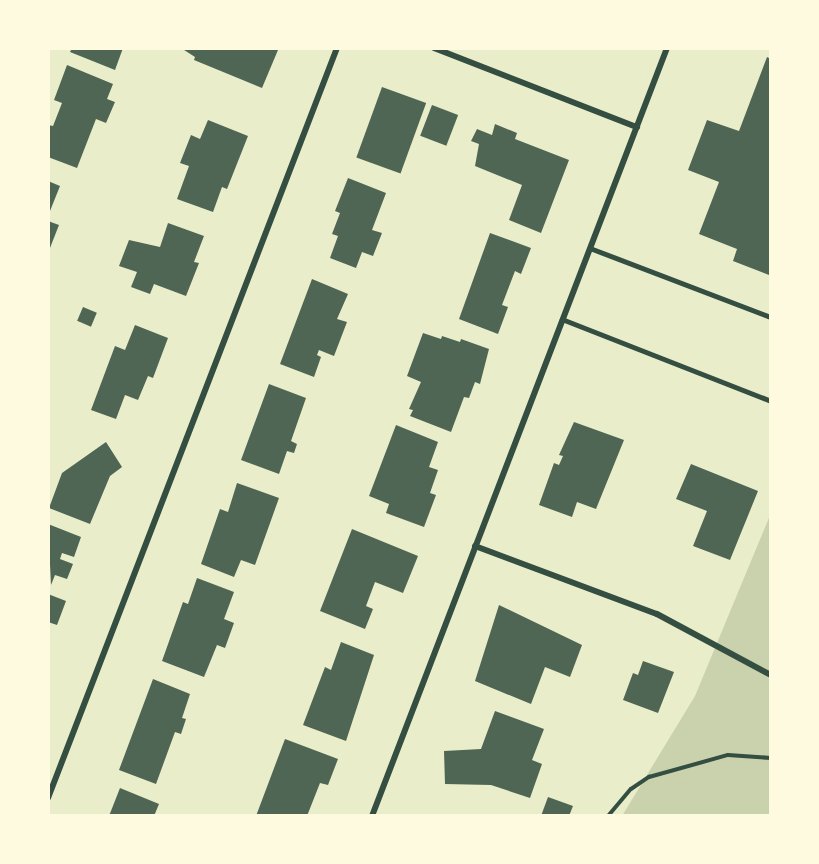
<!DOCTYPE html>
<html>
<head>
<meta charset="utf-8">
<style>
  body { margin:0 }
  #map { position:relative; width:819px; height:864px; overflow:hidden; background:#e9edc9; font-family:Lora,serif }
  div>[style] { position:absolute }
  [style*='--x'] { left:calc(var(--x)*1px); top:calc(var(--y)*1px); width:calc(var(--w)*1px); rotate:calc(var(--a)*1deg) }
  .green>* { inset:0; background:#cad2ad }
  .building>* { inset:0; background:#4f6655; transform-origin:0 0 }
  .path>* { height:4px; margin:-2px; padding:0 2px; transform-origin:2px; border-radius:2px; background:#344e41 }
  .service>* { height:4.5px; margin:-2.25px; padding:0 2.25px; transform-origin:2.25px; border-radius:2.25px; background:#344e41 }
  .minor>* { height:6px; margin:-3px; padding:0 3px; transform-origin:3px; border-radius:3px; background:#344e41 }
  span { translate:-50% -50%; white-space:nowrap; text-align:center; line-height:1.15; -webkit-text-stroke:4.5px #fefae0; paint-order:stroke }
  .frame { position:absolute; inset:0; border:50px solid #fefae0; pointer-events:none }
</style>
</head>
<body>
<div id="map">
  <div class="green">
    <i style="clip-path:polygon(771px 513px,771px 816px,622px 816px,695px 696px)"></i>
  </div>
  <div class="building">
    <i style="clip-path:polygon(72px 48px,123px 48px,115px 70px,70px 52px)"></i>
    <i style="clip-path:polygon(181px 48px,272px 48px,278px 50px,262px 88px,194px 60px,195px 57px)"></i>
    <i style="clip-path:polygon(767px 57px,771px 59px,769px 275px,733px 261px,737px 249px,699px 234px,719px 182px,688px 170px,707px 120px,739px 131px)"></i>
    <i style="clip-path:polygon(67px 65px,113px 84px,107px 99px,115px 102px,106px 123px,96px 119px,77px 168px,48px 157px,48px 125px,53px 126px,62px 103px,54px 100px)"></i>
    <i style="left:382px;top:87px;width:47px;height:75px;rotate:20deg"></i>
    <i style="left:432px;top:105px;width:28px;height:33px;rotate:21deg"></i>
    <i style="clip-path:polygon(208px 120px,248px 136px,227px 189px,222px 187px,213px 212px,177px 199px,189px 166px,180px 163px,191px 135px,200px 139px)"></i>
    <i style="clip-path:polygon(495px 124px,517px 133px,515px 139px,569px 160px,541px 233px,509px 220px,522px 185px,475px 166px,479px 144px,471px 141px,477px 129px,492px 135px)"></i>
    <i style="clip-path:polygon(348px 178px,386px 193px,372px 230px,382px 233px,373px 256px,362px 252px,356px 268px,330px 258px,338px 236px,332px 234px,340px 213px,335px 211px)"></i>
    <i style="clip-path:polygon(48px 181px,60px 186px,48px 216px)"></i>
    <i style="clip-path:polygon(48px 221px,59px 225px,48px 253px)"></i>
    <i style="clip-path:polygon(168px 223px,204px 236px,194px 262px,199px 263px,186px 296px,154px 284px,150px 294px,131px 287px,137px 272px,119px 266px,129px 240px,160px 247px)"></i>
    <i style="clip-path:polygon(490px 233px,531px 248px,521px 274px,515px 271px,502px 305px,508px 307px,498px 334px,459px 319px)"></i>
    <i style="clip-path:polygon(312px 279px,348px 294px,337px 319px,347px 322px,334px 356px,319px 350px,317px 355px,321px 357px,314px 377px,280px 364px)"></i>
    <i style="left:83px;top:307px;width:15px;height:15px;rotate:23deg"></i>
    <i style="clip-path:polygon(135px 325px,168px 338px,153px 378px,148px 376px,138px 400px,125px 395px,116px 419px,91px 410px,115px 346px,125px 350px)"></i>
    <i style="clip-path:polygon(423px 333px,441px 339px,442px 336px,460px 342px,461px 339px,489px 349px,480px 384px,475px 382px,469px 398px,464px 397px,451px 432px,410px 416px,413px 410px,409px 409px,421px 382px,407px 376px)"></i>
    <i style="clip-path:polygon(269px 384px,306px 398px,291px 441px,297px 444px,294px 453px,287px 451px,279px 474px,241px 460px)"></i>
    <i style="clip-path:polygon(574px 422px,624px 440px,596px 509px,577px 502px,572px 517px,539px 505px,554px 463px,559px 465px,563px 456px,559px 455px)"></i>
    <i style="clip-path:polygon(396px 425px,438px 442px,429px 467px,438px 470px,430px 493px,436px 495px,424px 527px,386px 513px,389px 504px,369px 496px)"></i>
    <i style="clip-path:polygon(106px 442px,122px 467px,110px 476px,90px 524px,49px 508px,62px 473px)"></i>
    <i style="clip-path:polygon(691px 464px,758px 491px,730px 560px,693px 546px,707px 511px,676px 499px)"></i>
    <i style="clip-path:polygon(237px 483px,279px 498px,255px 565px,241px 560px,234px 577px,201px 564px,220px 509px,228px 512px)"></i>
    <i style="clip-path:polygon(48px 524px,81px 537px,74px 557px,62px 553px,60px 559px,73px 564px,67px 579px,55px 575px,51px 585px)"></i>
    <i style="clip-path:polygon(352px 529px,418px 556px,403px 593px,375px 582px,366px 606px,373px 609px,365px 629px,320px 611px)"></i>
    <i style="clip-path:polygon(197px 578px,234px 592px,224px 619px,234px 623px,225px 648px,217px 645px,204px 677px,162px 661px,183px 602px,188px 604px)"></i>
    <i style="clip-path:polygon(48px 594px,66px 601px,57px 625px,48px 622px)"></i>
    <i style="clip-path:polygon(499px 605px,582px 645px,570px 677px,545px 667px,531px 704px,475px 681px)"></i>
    <i style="clip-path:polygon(341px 642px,374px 655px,346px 741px,303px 725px,325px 667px,331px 670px)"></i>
    <i style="clip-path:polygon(643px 661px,674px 672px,658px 713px,623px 700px,633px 673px,638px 675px)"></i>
    <i style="clip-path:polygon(153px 679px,190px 694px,182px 718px,186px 719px,181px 734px,175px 732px,156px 784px,119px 770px)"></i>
    <i style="clip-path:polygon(495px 711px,544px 729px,532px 760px,542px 764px,530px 798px,491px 785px,445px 784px,444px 751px,481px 749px)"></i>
    <i style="clip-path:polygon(285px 739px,338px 759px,328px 785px,320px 783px,307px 816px,256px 816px)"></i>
    <i style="clip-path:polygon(120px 788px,159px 804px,154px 816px,109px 816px)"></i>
    <i style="clip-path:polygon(548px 797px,573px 806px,569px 816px,541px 816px)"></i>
  </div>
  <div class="path">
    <i style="--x:608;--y:816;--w:35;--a:-50"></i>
    <i style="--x:631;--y:789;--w:22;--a:-34"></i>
    <i style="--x:649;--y:777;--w:82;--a:-15.6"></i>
    <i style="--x:728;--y:755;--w:43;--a:4"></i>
  </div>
  <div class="service">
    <i style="--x:590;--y:248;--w:194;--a:20.9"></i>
    <i style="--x:562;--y:319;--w:225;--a:21.4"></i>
  </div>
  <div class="minor">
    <i style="--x:434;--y:48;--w:218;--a:21.3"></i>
    <i style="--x:475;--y:546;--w:194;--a:20.5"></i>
    <i style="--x:657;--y:614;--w:129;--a:28.2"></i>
    <i style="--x:48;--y:798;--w:804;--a:-68.93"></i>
    <i style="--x:372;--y:816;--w:823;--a:-68.99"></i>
  </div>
  <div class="frame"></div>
</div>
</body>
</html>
